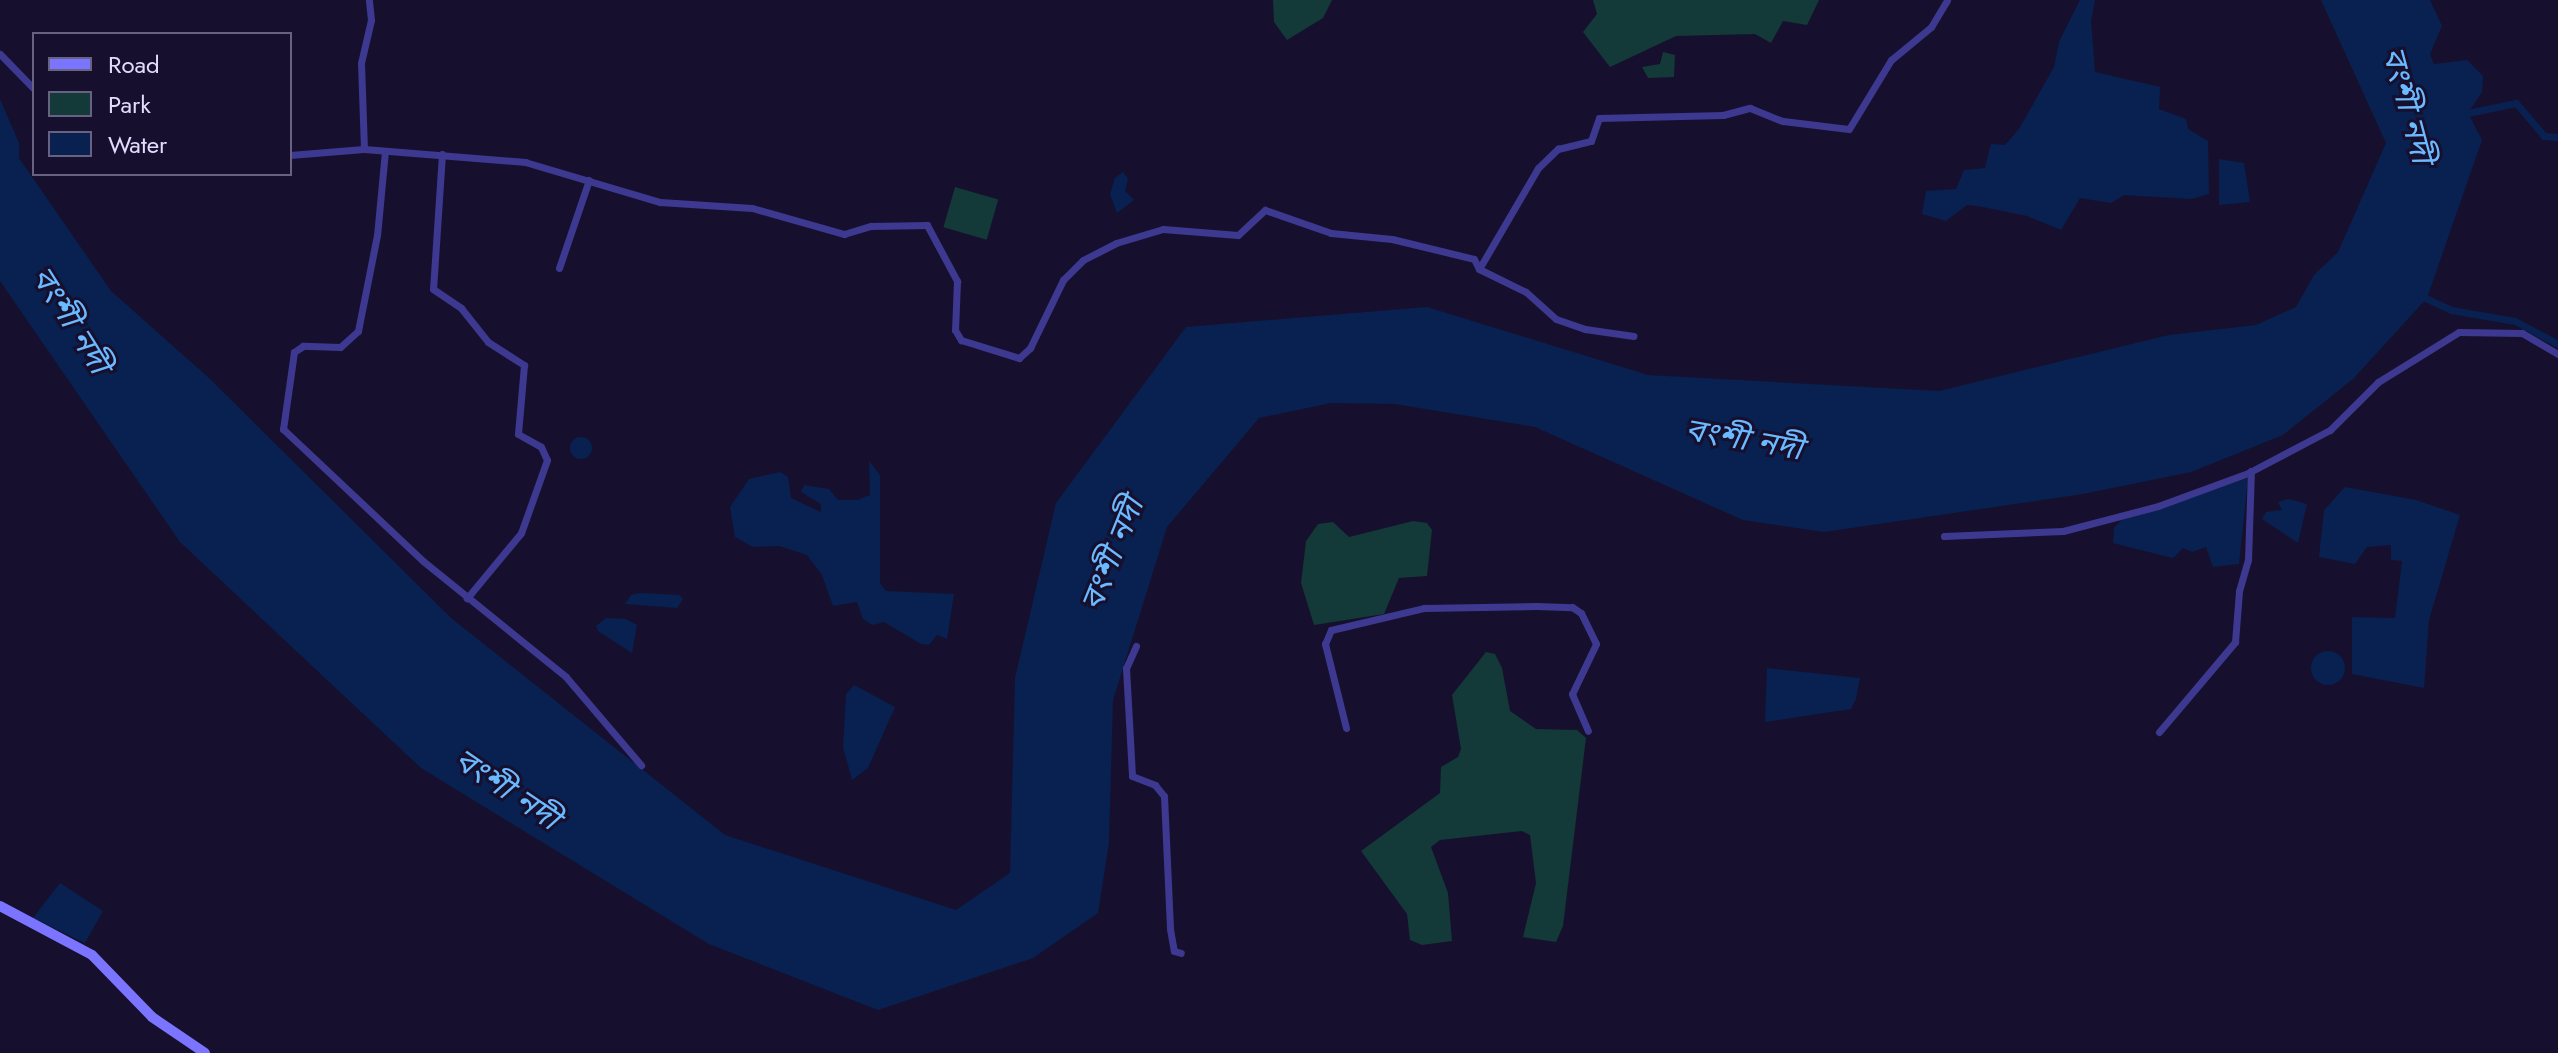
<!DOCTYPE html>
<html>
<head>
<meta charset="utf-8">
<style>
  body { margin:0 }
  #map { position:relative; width:2558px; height:1053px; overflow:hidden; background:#16102e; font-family:Jost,"Noto Sans Bengali",sans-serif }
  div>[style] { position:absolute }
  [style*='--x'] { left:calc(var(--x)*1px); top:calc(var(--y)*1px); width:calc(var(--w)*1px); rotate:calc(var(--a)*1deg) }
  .green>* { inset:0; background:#133938; transform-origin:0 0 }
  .water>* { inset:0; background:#082150 }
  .round { border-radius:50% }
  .canal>* { height:7px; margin:-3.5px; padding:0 3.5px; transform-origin:3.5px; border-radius:3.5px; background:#082150 }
  .street>* { height:7px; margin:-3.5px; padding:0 3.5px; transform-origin:3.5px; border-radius:3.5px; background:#3d3990 }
  .secondary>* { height:10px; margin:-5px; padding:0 5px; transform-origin:5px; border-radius:5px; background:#7a74ff }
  span { translate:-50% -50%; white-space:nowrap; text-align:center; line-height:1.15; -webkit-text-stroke:6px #16102e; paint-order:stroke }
  .water-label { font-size:32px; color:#6bb9ff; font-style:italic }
  .legend { position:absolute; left:32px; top:32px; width:260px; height:144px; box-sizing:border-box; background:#16102e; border:2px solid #686282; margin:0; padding:10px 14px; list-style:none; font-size:24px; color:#e2ddff }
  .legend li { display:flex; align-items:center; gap:16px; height:40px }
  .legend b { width:40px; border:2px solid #686282 }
</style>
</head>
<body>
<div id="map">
  <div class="green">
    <i style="clip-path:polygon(1273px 0,1332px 0,1323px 18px,1287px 40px,1274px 22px)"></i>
    <i style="clip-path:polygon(1593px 0,1819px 0,1807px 25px,1783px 21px,1771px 43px,1755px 34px,1676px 36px,1610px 67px,1583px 32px,1597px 14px)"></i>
    <i style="clip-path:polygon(1663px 52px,1675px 55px,1674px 77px,1648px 78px,1642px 67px,1660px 64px)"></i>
    <i style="left:955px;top:187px;width:45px;height:42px;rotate:16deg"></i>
    <i style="clip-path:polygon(1413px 521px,1427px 523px,1432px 530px,1427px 576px,1399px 578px,1384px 614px,1314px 625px,1301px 583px,1306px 541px,1318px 524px,1333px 522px,1349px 537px)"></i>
    <i style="clip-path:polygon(1486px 652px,1495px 654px,1502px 668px,1510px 711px,1536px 729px,1577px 730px,1586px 738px,1563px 926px,1556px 942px,1523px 937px,1536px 883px,1530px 835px,1522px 831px,1440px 840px,1431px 847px,1448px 893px,1452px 941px,1422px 945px,1410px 940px,1407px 914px,1361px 851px,1440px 793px,1441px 767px,1458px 757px,1461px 749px,1452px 695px)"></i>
  </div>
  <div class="water">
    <i style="clip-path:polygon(2080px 0,2095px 0,2091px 21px,2095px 72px,2160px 87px,2159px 109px,2186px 119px,2188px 129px,2208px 141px,2209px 194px,2191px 199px,2124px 195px,2111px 203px,2080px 198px,2061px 230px,2027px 216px,1978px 206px,1967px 205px,1946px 221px,1922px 214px,1926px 191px,1956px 189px,1964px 170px,1985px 168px,1991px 144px,2005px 145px,2019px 129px,2054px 67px,2059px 42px)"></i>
    <i style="clip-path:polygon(2321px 0,2430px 0,2442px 26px,2430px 54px,2434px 64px,2467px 60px,2483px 76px,2482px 92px,2468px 113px,2482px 140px,2427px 298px,2353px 379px,2283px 435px,2191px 472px,2083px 494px,1824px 532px,1743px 520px,1535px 427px,1395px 404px,1331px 403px,1259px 418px,1167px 527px,1113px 700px,1109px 842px,1098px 913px,1033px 958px,878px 1010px,709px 944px,421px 768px,180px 542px,0 281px,0 99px,19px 143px,19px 158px,111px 291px,210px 379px,451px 618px,725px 835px,956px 910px,1010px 873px,1015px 678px,1056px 503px,1186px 327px,1427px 307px,1648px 375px,1939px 391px,2169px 335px,2256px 325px,2296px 307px,2314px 275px,2338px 252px,2386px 143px)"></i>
    <i style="clip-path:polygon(2219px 159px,2244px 163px,2250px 202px,2219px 205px)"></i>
    <i style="clip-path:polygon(1123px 172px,1128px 179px,1125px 191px,1134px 200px,1117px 213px,1110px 194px,1115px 178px)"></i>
    <i class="round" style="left:570px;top:437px;width:22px;height:22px"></i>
    <i style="clip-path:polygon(869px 461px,880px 475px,880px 583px,886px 591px,954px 594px,947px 639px,937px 635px,929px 645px,921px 644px,884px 622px,872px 625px,863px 619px,857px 602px,833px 606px,822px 575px,807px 555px,779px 546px,753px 547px,735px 537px,730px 507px,749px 479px,780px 472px,788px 477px,791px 498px,821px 512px,821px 504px,801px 492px,804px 485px,829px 489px,838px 500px,858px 500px,870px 495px)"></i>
    <i style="clip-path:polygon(2248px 478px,2239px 564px,2213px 567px,2206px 547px,2192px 552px,2183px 548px,2173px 558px,2113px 543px,2114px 528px,2122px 520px)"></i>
    <i style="clip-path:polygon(2345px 487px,2416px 500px,2460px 515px,2429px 620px,2424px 688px,2352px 674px,2352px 617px,2395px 618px,2402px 561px,2391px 560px,2391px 545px,2367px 547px,2355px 564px,2319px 557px,2324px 510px)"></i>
    <i style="clip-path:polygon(2289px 499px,2307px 504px,2298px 543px,2262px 519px,2266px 512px,2282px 510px,2278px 502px)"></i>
    <i style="clip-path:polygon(641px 593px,679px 595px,683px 599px,677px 608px,625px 604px,631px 595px)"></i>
    <i style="clip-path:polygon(606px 618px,626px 619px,637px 625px,632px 653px,598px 631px,596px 626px)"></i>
    <i class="round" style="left:2311px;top:651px;width:34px;height:34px"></i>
    <i style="clip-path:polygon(1767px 668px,1860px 678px,1856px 699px,1851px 709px,1765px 722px)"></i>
    <i style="clip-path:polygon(854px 685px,895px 707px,868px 768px,852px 780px,843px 747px,846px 694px)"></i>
    <i style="clip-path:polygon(60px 883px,103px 911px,85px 943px,33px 918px)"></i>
  </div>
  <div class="canal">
    <i style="--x:2458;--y:115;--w:59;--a:-11.7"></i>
    <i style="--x:2516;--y:103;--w:43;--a:49.7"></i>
    <i style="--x:2544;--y:136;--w:14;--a:4"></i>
    <i style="--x:2419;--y:295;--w:35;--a:25"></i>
    <i style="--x:2451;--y:310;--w:65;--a:9.8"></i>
    <i style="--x:2515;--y:321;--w:49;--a:28.1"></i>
  </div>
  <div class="street">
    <i style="--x:0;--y:54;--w:49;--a:45.8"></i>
    <i style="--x:364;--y:149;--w:86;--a:-92"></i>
    <i style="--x:361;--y:63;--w:44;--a:-76.9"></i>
    <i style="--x:371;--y:20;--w:20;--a:-96"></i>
    <i style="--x:385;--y:151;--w:84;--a:95.4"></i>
    <i style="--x:377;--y:235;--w:98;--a:101.2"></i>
    <i style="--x:358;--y:331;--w:24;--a:138"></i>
    <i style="--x:340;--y:347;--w:37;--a:-178"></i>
    <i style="--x:303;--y:346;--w:11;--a:146"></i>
    <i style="--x:294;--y:352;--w:78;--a:98.1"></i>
    <i style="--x:283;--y:429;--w:192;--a:43.3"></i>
    <i style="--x:423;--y:561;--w:184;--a:39"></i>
    <i style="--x:566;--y:677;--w:116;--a:49.6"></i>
    <i style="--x:442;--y:154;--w:135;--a:93.8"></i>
    <i style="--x:433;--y:289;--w:34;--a:34"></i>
    <i style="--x:461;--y:308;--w:43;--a:51.5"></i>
    <i style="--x:488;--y:342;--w:43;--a:32.6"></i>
    <i style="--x:524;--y:365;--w:69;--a:95"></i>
    <i style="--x:518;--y:434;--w:26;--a:29"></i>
    <i style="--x:541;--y:447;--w:14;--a:65"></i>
    <i style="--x:547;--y:460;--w:77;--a:109.6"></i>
    <i style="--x:521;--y:533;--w:85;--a:129.7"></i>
    <i style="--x:290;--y:155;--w:74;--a:-4.6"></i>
    <i style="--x:364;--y:149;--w:162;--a:4.6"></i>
    <i style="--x:525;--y:162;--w:141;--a:16.5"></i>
    <i style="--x:660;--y:202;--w:92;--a:3.7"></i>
    <i style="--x:752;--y:208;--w:96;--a:15.8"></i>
    <i style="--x:844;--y:234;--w:28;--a:-17"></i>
    <i style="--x:871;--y:226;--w:56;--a:-1"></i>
    <i style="--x:927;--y:225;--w:64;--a:61.8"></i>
    <i style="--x:957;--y:281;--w:49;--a:92.3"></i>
    <i style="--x:955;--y:330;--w:12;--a:59"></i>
    <i style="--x:961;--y:340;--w:61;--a:17.2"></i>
    <i style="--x:1019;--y:358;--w:15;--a:-42"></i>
    <i style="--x:1030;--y:348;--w:76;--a:-64.1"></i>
    <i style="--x:1063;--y:280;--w:28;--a:-45"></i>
    <i style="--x:1083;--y:260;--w:37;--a:-27"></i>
    <i style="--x:1116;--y:243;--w:49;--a:-16.6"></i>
    <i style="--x:1163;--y:229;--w:75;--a:4.6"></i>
    <i style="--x:1238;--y:235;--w:37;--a:-43"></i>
    <i style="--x:1265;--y:210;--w:70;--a:19.2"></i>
    <i style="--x:1331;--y:233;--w:61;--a:5.6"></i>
    <i style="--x:1392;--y:239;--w:84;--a:13.7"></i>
    <i style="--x:1474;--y:259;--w:11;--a:63"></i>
    <i style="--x:1479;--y:269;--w:52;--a:26.1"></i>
    <i style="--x:1526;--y:292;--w:40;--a:42"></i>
    <i style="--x:1556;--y:319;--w:31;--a:19"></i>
    <i style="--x:1585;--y:329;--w:49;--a:8.3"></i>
    <i style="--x:559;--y:268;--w:93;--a:-71.2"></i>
    <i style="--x:1479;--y:269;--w:117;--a:-59.7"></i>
    <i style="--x:1538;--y:168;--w:28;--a:-44"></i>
    <i style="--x:1558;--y:149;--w:34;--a:-14"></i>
    <i style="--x:1591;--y:141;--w:24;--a:-71"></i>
    <i style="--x:1599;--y:118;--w:124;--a:-1.4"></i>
    <i style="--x:1723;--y:115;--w:28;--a:-15"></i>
    <i style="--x:1750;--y:108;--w:35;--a:22"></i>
    <i style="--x:1783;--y:121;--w:66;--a:6.9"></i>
    <i style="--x:1849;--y:129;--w:81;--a:-58.7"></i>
    <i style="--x:1891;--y:60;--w:52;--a:-39.5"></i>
    <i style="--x:1931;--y:27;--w:31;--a:-59"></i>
    <i style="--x:1944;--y:536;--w:119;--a:-2.4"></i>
    <i style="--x:2063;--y:531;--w:98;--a:-14.7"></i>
    <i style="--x:2158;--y:506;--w:96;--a:-20.1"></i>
    <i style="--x:2248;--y:473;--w:93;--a:-27.7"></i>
    <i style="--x:2330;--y:430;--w:68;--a:-45"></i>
    <i style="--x:2378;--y:382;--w:95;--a:-31.7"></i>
    <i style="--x:2459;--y:332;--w:63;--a:0.9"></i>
    <i style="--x:2522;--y:333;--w:42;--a:30.3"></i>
    <i style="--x:1136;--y:646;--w:24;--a:114"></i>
    <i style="--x:1126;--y:668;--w:108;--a:86.8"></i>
    <i style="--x:1132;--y:776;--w:25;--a:21"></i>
    <i style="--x:1155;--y:785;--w:14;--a:51"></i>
    <i style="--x:1164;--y:796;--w:133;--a:87.4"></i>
    <i style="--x:1170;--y:929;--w:22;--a:80"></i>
    <i style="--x:1174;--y:951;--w:7;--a:16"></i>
    <i style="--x:1346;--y:728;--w:87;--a:-104"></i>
    <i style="--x:1325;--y:644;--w:15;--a:-67"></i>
    <i style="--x:1331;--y:630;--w:96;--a:-13.3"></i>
    <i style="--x:1424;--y:608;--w:112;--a:-1"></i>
    <i style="--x:1536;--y:606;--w:36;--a:2"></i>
    <i style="--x:1572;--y:607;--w:11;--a:34"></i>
    <i style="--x:1581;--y:613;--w:34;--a:64"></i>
    <i style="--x:1596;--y:644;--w:55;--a:115.6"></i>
    <i style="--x:1572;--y:694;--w:40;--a:66.6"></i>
    <i style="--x:2159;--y:732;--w:118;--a:-49.8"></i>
    <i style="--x:2235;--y:642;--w:51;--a:-85.5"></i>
    <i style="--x:2239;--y:591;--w:32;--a:-74"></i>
    <i style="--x:2248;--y:560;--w:89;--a:-88.1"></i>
  </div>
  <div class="secondary">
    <i style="--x:0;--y:906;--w:104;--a:28"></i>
    <i style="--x:92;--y:955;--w:86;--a:45.9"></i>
    <i style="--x:152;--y:1017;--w:64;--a:34.2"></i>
  </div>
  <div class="water-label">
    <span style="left:2408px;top:105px;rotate:75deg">বংশী নদী</span>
    <span style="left:71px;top:320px;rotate:58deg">বংশী নদী</span>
    <span style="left:1744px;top:439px;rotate:10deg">বংশী নদী</span>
    <span style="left:1112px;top:554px;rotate:-68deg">বংশী নদী</span>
    <span style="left:507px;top:789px;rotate:34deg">বংশী নদী</span>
  </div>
  <ul class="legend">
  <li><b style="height:10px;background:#7a74ff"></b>Road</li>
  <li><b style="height:22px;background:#133938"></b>Park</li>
  <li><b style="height:22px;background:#082150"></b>Water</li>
  </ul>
</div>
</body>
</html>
